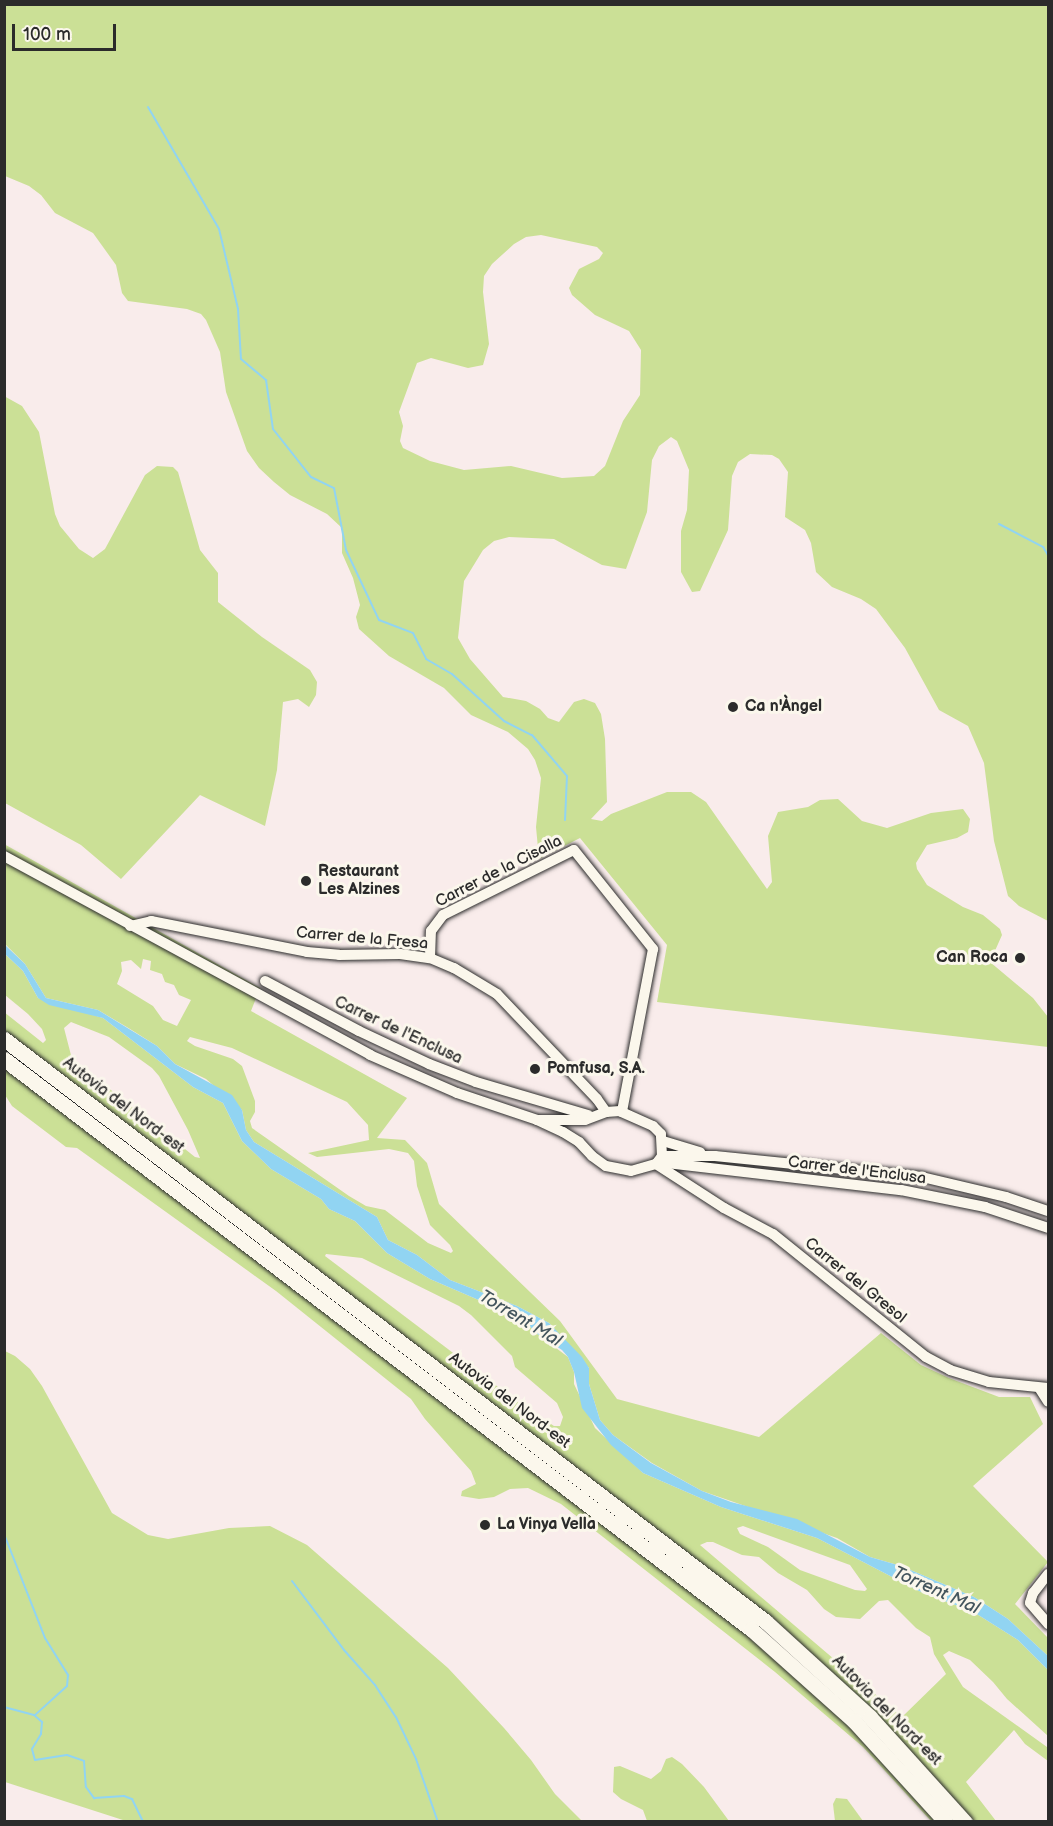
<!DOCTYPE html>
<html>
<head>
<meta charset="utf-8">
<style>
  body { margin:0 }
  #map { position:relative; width:1053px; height:1826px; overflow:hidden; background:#f9eceb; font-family:"Balsamiq Sans",sans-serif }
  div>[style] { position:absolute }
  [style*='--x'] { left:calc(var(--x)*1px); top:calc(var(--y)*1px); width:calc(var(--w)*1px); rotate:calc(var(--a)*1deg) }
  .green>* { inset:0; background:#cbe096 }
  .water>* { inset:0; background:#91d4f2 }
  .stream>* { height:2px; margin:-1px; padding:0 1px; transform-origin:1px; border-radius:1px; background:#91d4f2 }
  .roads { filter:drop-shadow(0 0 2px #2b2b2b) drop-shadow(0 0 2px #2b2b2b) }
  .minor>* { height:10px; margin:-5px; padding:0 5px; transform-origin:5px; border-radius:5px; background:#fbf7ec }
  .highway>* { height:15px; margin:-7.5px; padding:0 7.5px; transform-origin:7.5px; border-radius:7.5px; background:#fbf7ec }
  .dots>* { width:16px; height:16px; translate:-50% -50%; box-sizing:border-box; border:3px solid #fbf7ec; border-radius:50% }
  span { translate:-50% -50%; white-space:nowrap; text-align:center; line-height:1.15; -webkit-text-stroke:6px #fbf7ec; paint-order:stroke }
  .poi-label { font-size:16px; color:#2b2b2b; font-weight:700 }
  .left { translate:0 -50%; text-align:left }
  .right { translate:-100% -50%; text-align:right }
  .street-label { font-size:16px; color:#2b2b2b }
  .water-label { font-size:18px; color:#44555d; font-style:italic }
  .frame { position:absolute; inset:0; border:6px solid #2b2b2b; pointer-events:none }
  .scale { position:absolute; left:12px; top:24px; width:104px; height:27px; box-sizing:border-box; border:3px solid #2b2b2b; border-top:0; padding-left:8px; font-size:18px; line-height:21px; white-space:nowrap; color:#2b2b2b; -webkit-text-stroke:4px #fbf7ec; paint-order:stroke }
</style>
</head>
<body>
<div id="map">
  <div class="green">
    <i style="clip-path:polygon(evenodd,4px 5px,1048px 5px,1048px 921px,1019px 906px,1008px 896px,994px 841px,984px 763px,968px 726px,939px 710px,905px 648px,876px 609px,861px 599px,832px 587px,816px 572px,811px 543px,805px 530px,785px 517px,788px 472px,779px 459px,772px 455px,750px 454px,738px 462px,732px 476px,728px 530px,700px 591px,692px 592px,681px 572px,681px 531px,687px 510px,689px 470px,677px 441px,671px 437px,659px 446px,652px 460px,647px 512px,626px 569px,602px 565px,554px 539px,509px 537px,494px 541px,483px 550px,464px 581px,458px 638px,470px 659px,503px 697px,526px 701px,540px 709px,548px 718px,559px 722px,574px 702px,584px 699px,595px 703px,601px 714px,605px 739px,607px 802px,591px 819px,602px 821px,611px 814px,667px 792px,691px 792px,706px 802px,767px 889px,772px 882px,768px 836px,778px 812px,808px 807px,820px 800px,838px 799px,862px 821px,887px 828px,931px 813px,963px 809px,970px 819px,968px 832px,957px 838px,927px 845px,916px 863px,917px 869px,927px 885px,963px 907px,983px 915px,1000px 929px,1002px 935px,990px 962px,1033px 998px,1048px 1017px,1048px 1047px,657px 1002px,667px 945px,580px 838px,539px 859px,536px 827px,541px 778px,535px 760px,528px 749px,508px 732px,471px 715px,444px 688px,389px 656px,359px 629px,356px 617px,360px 605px,353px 578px,342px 553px,342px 528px,327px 514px,290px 495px,274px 482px,259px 468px,247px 451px,226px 392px,220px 352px,206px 320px,201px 314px,187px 309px,128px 301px,122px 293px,116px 265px,93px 233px,55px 213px,41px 195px,29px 186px,5px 176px,4px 5px,541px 235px,597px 247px,603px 253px,599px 259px,579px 269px,569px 288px,572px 295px,595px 315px,629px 331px,641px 350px,640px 395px,623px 421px,605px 466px,594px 476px,562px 478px,511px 466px,464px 470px,430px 461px,403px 448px,400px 441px,403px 426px,399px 412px,417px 363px,431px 358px,468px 368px,483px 365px,489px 344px,483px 292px,484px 276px,492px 264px,514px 244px,526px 237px,541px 235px)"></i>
    <i style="clip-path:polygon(4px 396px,22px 406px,39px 432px,55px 514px,60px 526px,79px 549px,93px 558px,105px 549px,145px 475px,157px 466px,173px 467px,178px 472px,200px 550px,218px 573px,218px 602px,262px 637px,310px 670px,317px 682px,316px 695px,309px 707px,298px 699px,283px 702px,277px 770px,265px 826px,200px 795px,121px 879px,81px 845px,5px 803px)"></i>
    <i style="clip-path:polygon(evenodd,4px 844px,260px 988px,251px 1011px,407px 1098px,377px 1138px,405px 1140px,427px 1163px,439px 1204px,560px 1321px,617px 1399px,759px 1437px,881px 1333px,921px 1365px,949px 1378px,999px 1397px,1030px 1397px,1043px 1424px,973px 1486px,1048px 1562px,1015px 1604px,1048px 1638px,1048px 1656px,1008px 1619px,974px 1597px,901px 1566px,870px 1557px,837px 1538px,702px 1491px,652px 1463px,613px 1435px,600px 1420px,589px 1384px,589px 1368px,549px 1323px,517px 1306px,450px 1280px,417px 1255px,388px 1240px,377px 1217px,254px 1142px,246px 1130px,242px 1110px,206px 1079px,175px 1064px,157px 1046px,130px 1029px,98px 1010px,46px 998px,25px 964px,5px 944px,4px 844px,143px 959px,151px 961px,150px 970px,162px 974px,165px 982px,174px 985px,179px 995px,191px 1000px,177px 1026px,163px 1020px,153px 1006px,117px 984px,122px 971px,121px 962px,131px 960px,141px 969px,143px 959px,4px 844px,190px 1037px,232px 1048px,347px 1102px,368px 1125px,369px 1140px,308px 1153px,317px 1157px,389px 1149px,408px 1153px,414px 1161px,417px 1186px,430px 1225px,450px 1245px,453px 1251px,451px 1253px,428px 1243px,385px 1210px,366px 1206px,349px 1196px,252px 1128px,250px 1121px,255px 1112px,255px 1101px,242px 1066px,233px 1059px,195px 1046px,187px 1041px,190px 1037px)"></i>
    <i style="clip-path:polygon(evenodd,5px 954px,23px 971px,38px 998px,103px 1018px,193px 1087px,223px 1103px,242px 1141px,271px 1169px,321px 1199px,329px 1209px,355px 1221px,387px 1253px,430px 1279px,523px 1319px,536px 1333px,568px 1357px,574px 1372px,574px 1384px,595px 1428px,643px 1473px,721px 1507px,817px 1538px,923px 1593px,972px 1611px,1018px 1640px,1048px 1670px,1048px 1736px,1007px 1699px,993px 1682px,970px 1660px,949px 1651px,943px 1655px,963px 1687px,1047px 1747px,1048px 1761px,1025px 1744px,1014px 1730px,966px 1782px,996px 1821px,931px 1821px,863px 1747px,775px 1672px,561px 1504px,528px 1488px,510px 1489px,494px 1497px,479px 1499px,461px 1496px,462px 1491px,476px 1484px,471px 1471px,425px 1419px,411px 1399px,276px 1291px,77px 1148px,66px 1147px,12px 1106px,5px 1095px,4px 1012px,43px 1043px,46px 1040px,42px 1029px,28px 1014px,5px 995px,5px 954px,71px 1022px,109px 1037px,152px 1068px,159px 1076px,188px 1130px,200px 1158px,195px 1157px,72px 1059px,64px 1028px,71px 1022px,5px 954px,326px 1254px,362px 1258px,459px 1306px,471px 1315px,512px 1356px,515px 1367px,557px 1403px,563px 1417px,560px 1426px,554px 1426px,522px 1405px,325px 1256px,326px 1254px,5px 954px,743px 1526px,850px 1565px,867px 1589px,865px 1591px,855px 1590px,800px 1570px,768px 1547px,740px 1534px,737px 1528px,743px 1526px,5px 954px,707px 1542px,713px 1542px,742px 1555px,759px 1557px,778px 1573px,807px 1590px,824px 1609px,836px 1617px,860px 1619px,879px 1601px,888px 1600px,916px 1628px,930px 1637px,934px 1654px,946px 1674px,902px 1717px,700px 1545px,707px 1542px)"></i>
    <i style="clip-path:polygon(5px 1351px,15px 1356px,30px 1369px,42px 1386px,112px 1513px,148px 1535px,168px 1539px,229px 1528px,270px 1526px,307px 1545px,448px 1668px,504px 1728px,531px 1760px,555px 1794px,582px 1821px,126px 1821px,5px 1782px)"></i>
    <i style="clip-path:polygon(672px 1757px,682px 1764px,704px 1787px,729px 1821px,647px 1821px,643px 1810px,621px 1799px,613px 1792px,614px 1767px,620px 1766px,651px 1779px,661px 1771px,666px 1759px)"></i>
    <i style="clip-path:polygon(836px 1798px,847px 1799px,863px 1821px,835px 1821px,833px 1804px)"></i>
  </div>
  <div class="water">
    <i style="clip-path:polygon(4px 944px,25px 964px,46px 998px,98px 1010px,157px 1046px,175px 1064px,232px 1095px,242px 1110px,246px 1130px,254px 1142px,377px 1217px,388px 1240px,417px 1255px,450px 1280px,517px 1306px,549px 1323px,582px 1357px,589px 1368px,589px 1384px,600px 1420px,613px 1435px,651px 1463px,702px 1491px,731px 1502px,797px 1519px,870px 1557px,901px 1566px,974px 1597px,1008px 1619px,1048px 1656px,1048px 1670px,1018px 1640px,972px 1611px,923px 1593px,817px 1538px,721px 1507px,643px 1473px,611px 1445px,582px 1408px,574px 1372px,568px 1357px,562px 1350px,536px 1333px,523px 1319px,430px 1279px,387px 1253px,355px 1221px,329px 1209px,321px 1199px,271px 1169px,242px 1141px,223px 1103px,193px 1087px,103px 1018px,49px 1005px,38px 998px,23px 971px,5px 954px)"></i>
  </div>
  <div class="stream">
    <i style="--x:148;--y:107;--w:141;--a:59.8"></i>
    <i style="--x:219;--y:229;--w:82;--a:76.6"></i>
    <i style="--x:238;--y:309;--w:50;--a:86.6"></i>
    <i style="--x:241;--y:359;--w:33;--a:40"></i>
    <i style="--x:266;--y:380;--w:49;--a:81.9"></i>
    <i style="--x:273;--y:429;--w:61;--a:51.6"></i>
    <i style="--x:311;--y:477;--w:25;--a:26"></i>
    <i style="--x:334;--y:488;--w:63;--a:79"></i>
    <i style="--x:346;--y:550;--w:77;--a:64.8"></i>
    <i style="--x:379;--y:620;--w:36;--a:21"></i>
    <i style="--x:413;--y:633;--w:29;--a:63"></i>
    <i style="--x:426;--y:659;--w:30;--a:30"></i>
    <i style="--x:452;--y:674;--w:70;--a:42.1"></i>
    <i style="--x:504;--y:721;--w:31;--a:27"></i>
    <i style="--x:532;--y:735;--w:54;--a:49.5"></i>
    <i style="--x:567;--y:776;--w:44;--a:92.6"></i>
    <i style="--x:999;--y:524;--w:50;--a:27.6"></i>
    <i style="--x:1043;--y:547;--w:9;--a:58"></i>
    <i style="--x:4;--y:1534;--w:112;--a:68.5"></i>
    <i style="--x:45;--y:1638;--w:44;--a:58.1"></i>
    <i style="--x:68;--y:1675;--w:11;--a:95"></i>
    <i style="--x:67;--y:1686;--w:43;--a:137.8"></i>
    <i style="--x:292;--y:1581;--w:86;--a:53"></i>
    <i style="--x:344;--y:1650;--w:47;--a:48.5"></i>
    <i style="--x:375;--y:1685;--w:38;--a:57"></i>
    <i style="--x:396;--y:1717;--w:47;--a:64.5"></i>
    <i style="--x:416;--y:1759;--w:67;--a:70.8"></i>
    <i style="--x:4;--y:1707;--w:31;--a:15"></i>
    <i style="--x:34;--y:1715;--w:11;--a:41"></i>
    <i style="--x:42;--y:1722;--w:12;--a:95"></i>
    <i style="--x:41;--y:1734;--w:17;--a:121"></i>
    <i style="--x:32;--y:1749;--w:11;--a:75"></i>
    <i style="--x:35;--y:1760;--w:32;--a:-9"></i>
    <i style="--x:67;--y:1755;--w:18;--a:19"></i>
    <i style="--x:84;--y:1761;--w:26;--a:86"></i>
    <i style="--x:86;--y:1787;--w:14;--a:54"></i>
    <i style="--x:94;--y:1798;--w:30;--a:-4"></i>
    <i style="--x:124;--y:1796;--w:9;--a:21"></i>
    <i style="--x:132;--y:1799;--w:25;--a:64"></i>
  </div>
  <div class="roads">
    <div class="minor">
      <i style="--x:4;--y:856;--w:417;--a:28.5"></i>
      <i style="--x:370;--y:1055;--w:95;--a:23.6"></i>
      <i style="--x:457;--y:1093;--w:84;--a:18.6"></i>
      <i style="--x:537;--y:1120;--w:29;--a:25"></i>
      <i style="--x:563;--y:1132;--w:19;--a:32"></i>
      <i style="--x:579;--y:1142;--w:19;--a:47"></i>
      <i style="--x:592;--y:1156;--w:17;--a:36"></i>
      <i style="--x:606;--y:1166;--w:25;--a:11"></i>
      <i style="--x:631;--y:1171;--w:26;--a:-16"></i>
      <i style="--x:656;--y:1164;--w:10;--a:-53"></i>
      <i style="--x:662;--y:1156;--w:22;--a:-93"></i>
      <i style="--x:661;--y:1134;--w:11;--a:-135"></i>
      <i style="--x:653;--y:1126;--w:36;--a:-156"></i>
      <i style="--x:620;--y:1111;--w:14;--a:176"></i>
      <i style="--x:606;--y:1112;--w:22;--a:159"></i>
      <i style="--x:585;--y:1120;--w:48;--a:180"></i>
      <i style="--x:130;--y:926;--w:22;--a:-13"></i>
      <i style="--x:151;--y:921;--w:159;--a:11.2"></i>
      <i style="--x:307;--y:952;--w:32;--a:5"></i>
      <i style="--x:339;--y:955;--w:61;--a:-0.9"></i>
      <i style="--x:400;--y:954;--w:30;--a:8"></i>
      <i style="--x:430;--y:958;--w:26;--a:23"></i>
      <i style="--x:454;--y:968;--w:50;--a:31.2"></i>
      <i style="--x:497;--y:994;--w:145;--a:46.4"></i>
      <i style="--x:597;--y:1099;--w:16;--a:55"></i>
      <i style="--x:430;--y:958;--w:27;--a:-88"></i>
      <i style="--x:431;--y:931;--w:20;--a:-53"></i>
      <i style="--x:443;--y:915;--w:146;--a:-26.4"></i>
      <i style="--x:574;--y:850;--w:127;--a:51.4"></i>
      <i style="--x:653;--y:949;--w:166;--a:100.8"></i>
      <i style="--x:265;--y:981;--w:106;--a:28"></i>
      <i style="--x:359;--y:1031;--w:77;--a:25.2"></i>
      <i style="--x:429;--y:1064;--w:50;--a:21"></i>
      <i style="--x:476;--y:1082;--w:117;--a:16.4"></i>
      <i style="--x:663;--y:1141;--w:39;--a:17"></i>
      <i style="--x:662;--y:1156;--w:53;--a:0"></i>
      <i style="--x:715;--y:1156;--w:208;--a:5.8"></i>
      <i style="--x:922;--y:1177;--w:86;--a:13.4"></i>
      <i style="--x:1006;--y:1197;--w:44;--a:18.4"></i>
      <i style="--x:658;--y:1162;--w:245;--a:6.6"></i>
      <i style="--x:901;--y:1190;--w:86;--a:11.4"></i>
      <i style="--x:985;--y:1207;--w:66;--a:18.4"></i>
      <i style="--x:656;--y:1164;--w:81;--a:32.9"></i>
      <i style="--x:724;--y:1208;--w:55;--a:28"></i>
      <i style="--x:773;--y:1234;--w:196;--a:38.8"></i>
      <i style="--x:926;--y:1357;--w:27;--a:28"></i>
      <i style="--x:950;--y:1370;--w:41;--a:17.1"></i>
      <i style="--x:989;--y:1382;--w:59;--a:5.8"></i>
      <i style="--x:1040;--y:1389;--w:15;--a:58"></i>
      <i style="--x:1048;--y:1574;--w:24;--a:128"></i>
      <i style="--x:1033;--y:1593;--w:10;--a:107"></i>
      <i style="--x:1030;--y:1603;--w:28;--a:49"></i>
    </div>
    <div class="highway">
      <i style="--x:4;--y:1039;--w:958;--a:37.41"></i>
      <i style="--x:765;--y:1621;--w:142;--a:42.4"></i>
      <i style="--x:870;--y:1717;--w:142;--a:47.9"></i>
      <i style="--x:4;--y:1059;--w:940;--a:37.35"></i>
      <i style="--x:751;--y:1629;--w:138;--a:41.8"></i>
      <i style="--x:854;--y:1721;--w:137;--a:47.7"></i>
    </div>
  </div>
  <div class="dots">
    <i style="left:733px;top:707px;background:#2b2b2b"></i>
    <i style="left:306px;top:881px;background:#2b2b2b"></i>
    <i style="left:1020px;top:958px;background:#2b2b2b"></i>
    <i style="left:535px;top:1069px;background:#2b2b2b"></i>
    <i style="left:485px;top:1525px;background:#2b2b2b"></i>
  </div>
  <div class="poi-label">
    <span class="left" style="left:745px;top:707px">Ca n'Àngel</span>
    <span class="left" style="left:318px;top:881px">Restaurant<br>Les Alzines</span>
    <span class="right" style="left:1008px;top:958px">Can Roca</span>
    <span class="left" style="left:547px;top:1069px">Pomfusa, S.A.</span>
    <span class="left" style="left:497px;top:1525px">La Vinya Vella</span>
  </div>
  <div class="street-label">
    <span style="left:499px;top:872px;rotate:-27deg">Carrer de la Cisalla</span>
    <span style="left:362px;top:939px;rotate:5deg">Carrer de la Fresa</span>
    <span style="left:398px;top:1031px;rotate:25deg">Carrer de l'Enclusa</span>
    <span style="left:123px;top:1106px;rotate:37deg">Autovia del Nord-est</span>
    <span style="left:857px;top:1171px;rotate:7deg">Carrer de l'Enclusa</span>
    <span style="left:855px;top:1281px;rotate:39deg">Carrer del Gresol</span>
    <span style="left:509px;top:1401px;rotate:37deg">Autovia del Nord-est</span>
    <span style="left:886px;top:1711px;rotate:45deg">Autovia del Nord-est</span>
  </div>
  <div class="water-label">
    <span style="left:520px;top:1319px;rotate:31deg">Torrent Mal</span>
    <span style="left:936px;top:1591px;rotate:24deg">Torrent Mal</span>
  </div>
  <div class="frame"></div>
  <div class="scale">100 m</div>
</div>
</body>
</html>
